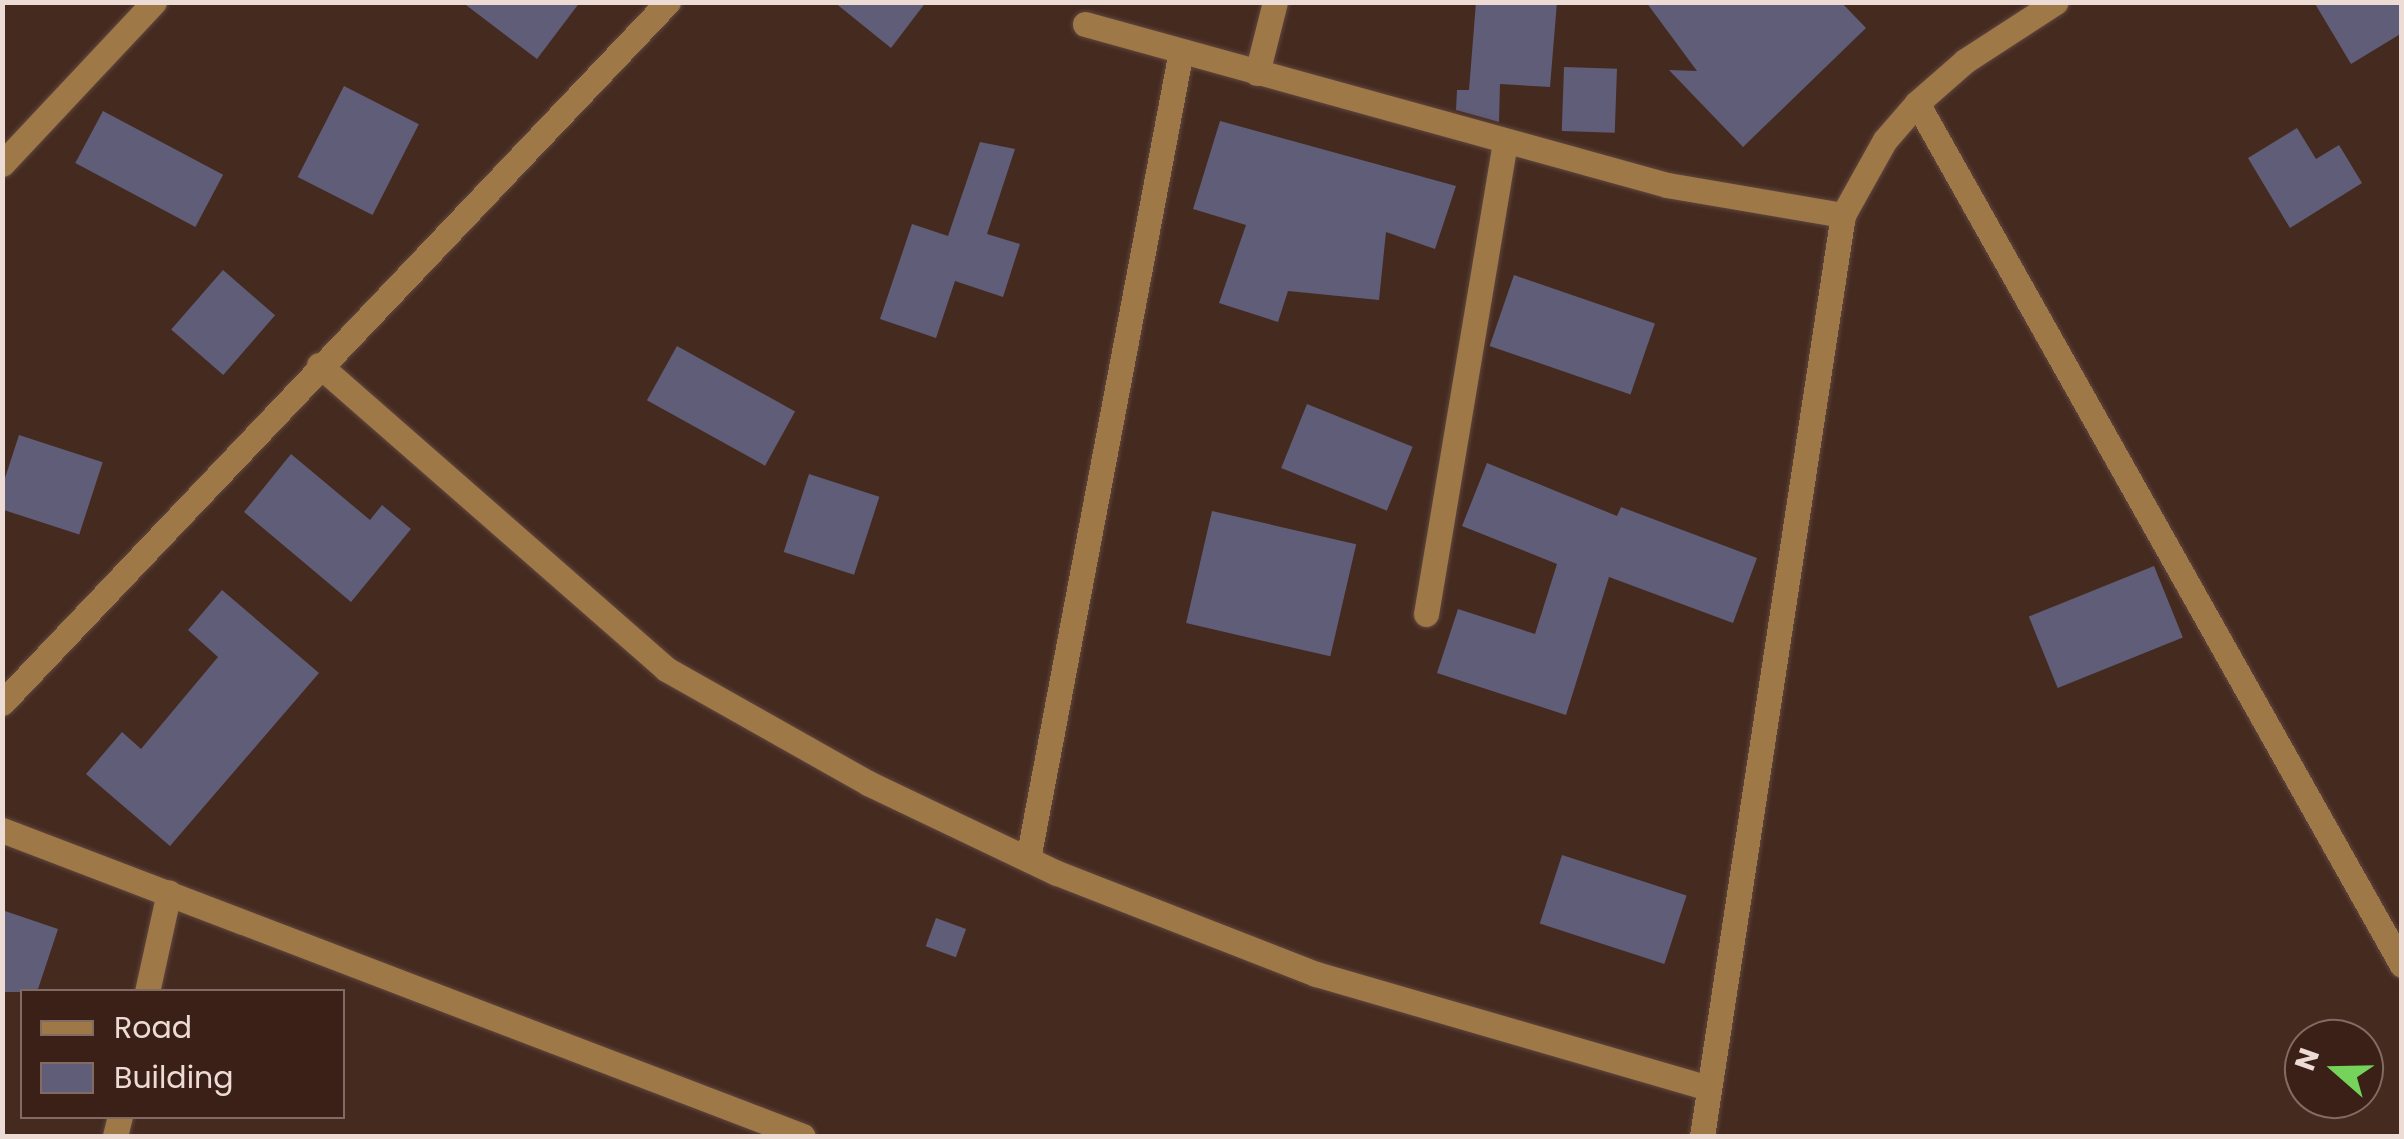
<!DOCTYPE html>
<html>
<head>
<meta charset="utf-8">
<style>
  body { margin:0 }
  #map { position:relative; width:2404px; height:1139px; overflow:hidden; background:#452a20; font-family:Poppins,sans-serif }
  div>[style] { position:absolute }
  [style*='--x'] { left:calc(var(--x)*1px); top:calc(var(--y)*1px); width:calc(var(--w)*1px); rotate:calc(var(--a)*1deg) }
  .building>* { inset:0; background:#605d78; transform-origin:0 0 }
  .roads { filter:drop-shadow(0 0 2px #60463d) drop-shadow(0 0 2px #60463d) }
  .minor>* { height:25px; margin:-12.5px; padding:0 12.5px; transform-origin:12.5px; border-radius:12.5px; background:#9e7947 }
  span { translate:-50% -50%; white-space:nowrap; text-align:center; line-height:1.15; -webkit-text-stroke:8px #3a2016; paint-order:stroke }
  .frame { position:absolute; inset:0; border:5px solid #eddcd5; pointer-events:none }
  .legend { position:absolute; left:20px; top:989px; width:325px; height:130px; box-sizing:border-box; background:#3a2016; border:2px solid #826b62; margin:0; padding:12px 18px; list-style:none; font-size:30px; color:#eddcd5 }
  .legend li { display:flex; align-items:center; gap:20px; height:50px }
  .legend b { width:50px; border:2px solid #826b62 }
  .north { position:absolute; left:2284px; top:1019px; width:100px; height:100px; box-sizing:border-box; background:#3a2016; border:2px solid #826b62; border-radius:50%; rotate:290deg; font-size:28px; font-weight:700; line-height:40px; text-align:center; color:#eddcd5 }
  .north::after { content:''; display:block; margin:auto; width:35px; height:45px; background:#75d25b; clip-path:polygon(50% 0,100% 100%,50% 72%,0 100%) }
</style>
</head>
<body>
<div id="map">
  <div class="building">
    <i style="clip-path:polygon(462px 2px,580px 2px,537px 59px)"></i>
    <i style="clip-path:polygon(834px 2px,926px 2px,891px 48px)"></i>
    <i style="clip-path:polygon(1476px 2px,1557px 2px,1550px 87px,1500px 84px,1499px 122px,1456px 110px,1457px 90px,1469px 90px)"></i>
    <i style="clip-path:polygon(1646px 2px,1841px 2px,1866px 28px,1743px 147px,1669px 70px,1697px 71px)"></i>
    <i style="clip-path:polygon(2314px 2px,2402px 2px,2402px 33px,2351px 64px)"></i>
    <i style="left:1564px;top:67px;width:53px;height:64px;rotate:2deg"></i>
    <i style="left:344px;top:86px;width:84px;height:102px;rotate:27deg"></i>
    <i style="left:103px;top:111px;width:136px;height:59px;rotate:28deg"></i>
    <i style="clip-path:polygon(1220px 121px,1456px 186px,1435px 249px,1386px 232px,1379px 300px,1288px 291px,1278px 322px,1219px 303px,1246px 225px,1193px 209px)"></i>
    <i style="clip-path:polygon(2297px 128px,2316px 159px,2339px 145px,2362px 183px,2290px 228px,2248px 158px)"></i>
    <i style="clip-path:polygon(980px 142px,1015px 149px,987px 234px,1020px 244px,1003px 297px,955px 281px,936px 338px,880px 319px,912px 224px,948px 236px)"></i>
    <i style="left:223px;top:270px;width:69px;height:79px;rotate:41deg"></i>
    <i style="left:1514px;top:275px;width:149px;height:75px;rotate:19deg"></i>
    <i style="left:677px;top:346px;width:135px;height:62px;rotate:29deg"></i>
    <i style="left:1307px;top:404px;width:114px;height:69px;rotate:22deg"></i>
    <i style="left:19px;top:435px;width:88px;height:76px;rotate:18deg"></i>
    <i style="clip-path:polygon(291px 454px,370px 520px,382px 505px,411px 529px,351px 602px,244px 512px)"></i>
    <i style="clip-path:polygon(1487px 463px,1617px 516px,1621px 507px,1757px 558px,1733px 623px,1609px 577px,1566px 715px,1437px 673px,1458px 609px,1535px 634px,1557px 564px,1462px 526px)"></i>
    <i style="left:809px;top:474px;width:74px;height:82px;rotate:18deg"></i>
    <i style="left:1212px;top:511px;width:148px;height:115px;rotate:13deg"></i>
    <i style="left:2154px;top:566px;width:77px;height:135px;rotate:68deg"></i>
    <i style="clip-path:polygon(222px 590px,319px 673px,170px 846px,86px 774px,122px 732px,141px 749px,218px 657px,188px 630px)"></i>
    <i style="left:1562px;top:855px;width:131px;height:72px;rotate:18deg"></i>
    <i style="clip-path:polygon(2px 910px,58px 929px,37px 992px,2px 992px)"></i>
    <i style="left:936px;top:918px;width:32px;height:30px;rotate:20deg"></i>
  </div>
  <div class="roads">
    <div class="minor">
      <i style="--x:1085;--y:24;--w:604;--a:15.46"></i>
      <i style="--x:1667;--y:185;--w:179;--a:9.7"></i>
      <i style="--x:1257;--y:73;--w:73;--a:-75.8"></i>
      <i style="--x:1917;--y:103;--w:989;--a:60.64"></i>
      <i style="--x:2;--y:164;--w:222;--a:-46.8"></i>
      <i style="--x:319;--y:365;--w:461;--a:41.2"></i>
      <i style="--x:666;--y:669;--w:232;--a:29.4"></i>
      <i style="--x:868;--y:783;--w:209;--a:25.5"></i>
      <i style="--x:1057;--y:873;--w:278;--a:21.3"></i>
      <i style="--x:1316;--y:974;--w:408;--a:16.2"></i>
      <i style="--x:1426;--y:614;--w:479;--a:-80.5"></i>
      <i style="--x:2;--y:703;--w:967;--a:-46.47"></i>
      <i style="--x:2;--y:830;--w:857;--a:20.91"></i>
      <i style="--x:1028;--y:859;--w:822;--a:-79.28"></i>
      <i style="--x:147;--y:992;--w:102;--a:-77.6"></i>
      <i style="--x:115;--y:1136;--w:21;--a:-76"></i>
      <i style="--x:1702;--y:1136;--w:932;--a:-81.3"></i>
      <i style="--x:1843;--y:215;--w:86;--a:-60.8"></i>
      <i style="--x:1885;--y:140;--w:49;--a:-49.1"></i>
      <i style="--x:1917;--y:103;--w:64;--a:-41.2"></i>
      <i style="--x:1965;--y:61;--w:108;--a:-33"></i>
    </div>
  </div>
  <div class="frame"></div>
  <ul class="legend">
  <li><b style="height:12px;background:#9e7947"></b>Road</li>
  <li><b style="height:28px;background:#605d78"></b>Building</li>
  </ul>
  <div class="north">N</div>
</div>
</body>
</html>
